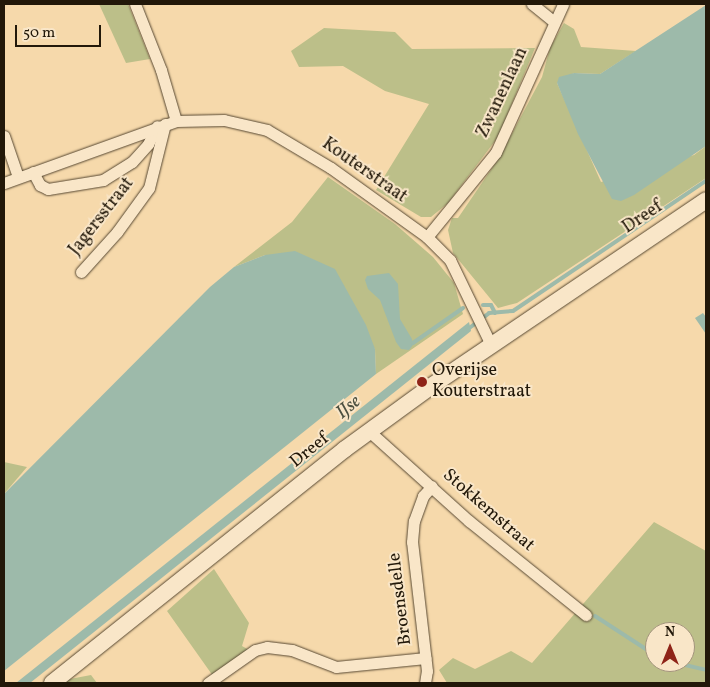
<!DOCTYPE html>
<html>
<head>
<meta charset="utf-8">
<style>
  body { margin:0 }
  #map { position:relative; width:710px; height:687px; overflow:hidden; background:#f6d9ab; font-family:Vollkorn,serif }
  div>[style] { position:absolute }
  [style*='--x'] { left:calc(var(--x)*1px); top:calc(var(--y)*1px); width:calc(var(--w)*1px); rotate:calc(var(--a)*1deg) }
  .green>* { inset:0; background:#bcbf89 }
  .water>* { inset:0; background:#9dbaaa }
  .stream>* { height:4px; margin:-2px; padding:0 2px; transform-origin:2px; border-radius:2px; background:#9dbaaa }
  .roads { filter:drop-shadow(0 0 1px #574832) drop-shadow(0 0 1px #574832) }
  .minor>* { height:11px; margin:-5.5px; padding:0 5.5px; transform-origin:5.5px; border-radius:5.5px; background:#f9e6c8 }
  .secondary>* { height:16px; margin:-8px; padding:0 8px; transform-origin:8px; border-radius:8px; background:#f9e6c8 }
  .dots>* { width:14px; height:14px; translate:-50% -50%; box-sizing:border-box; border:2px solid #f9e6c8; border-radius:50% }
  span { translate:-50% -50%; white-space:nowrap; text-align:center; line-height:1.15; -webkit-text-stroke:4px #f9e6c8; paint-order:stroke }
  .street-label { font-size:18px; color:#221809 }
  .poi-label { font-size:18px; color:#221809 }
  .left { translate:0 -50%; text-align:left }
  .water-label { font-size:19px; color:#4d5141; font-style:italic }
  .frame { position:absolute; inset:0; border:5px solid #221809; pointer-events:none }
  .north { position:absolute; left:645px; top:622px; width:50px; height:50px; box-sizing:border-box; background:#f9e6c8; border:1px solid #a3947c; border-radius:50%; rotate:0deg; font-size:14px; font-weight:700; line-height:20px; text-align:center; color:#221809 }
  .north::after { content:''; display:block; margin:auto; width:18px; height:22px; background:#8f2418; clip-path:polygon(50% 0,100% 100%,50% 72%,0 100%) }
  .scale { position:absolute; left:15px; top:25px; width:86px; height:22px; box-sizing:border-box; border:2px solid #221809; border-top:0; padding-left:6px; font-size:15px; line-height:18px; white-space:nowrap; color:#221809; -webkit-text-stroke:4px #f9e6c8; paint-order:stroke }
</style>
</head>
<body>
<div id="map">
  <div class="green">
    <i style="clip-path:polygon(99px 4px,128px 4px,150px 59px,126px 63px)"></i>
    <i style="clip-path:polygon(564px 23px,574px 29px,581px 47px,636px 51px,600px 74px,574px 73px,557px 83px,601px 182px,694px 155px,706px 146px,706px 178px,517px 303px,498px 308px,453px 253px,448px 230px,452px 218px,458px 218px,499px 158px,542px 77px,550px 48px)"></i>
    <i style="clip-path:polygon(324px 28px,395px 32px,412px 49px,535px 48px,498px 137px,448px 203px,431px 217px,421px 217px,376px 190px,429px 104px,385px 91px,343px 66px,299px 67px,291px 51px)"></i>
    <i style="clip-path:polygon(328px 177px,395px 224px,433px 257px,454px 283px,463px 314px,376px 374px,375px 349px,265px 255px,234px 267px,292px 222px)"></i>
    <i style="clip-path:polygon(4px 462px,27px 467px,4px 494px)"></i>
    <i style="clip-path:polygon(evenodd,654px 522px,706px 551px,706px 683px,447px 683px,439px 670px,453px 658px,475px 669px,511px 651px,532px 663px,654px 522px,655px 632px,685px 632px,685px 662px,655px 662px,655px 632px)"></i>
    <i style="clip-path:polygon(214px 569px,249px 623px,242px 646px,249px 650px,213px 676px,167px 611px)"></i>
    <i style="clip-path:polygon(91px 675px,97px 683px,65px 683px,70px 679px)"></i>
  </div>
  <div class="water">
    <i style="clip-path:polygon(706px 5px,706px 146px,634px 195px,621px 201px,612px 199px,578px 134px,557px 83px,559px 77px,574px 73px,600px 74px)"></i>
    <i style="clip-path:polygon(295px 251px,335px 269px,366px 325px,375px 349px,376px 374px,4px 671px,4px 494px,210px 287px,234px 267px,265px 255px)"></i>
    <i style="clip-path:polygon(389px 273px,398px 284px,400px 319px,412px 339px,413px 345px,409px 350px,401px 349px,396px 342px,380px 300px,368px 289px,365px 280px,367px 276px)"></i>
    <i style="clip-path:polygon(703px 313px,706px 317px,706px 334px,695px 318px)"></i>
    <i style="clip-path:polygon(469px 322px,471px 331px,74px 648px,30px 683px,16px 683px)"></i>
  </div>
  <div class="stream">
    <i style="--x:483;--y:305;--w:8;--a:0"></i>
    <i style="--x:491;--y:305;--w:9;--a:63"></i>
    <i style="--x:468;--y:329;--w:26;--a:-37"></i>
    <i style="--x:489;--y:313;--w:24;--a:-5"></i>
    <i style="--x:513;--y:311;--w:233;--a:-34"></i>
    <i style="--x:413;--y:343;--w:61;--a:-35"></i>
    <i style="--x:595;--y:616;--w:72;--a:33"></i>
    <i style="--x:672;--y:662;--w:35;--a:13"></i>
  </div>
  <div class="roads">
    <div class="minor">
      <i style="--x:135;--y:4;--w:71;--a:68.5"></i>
      <i style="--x:161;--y:70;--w:53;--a:73.6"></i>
      <i style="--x:532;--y:4;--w:28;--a:39"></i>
      <i style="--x:4;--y:136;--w:43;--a:71.1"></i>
      <i style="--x:33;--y:172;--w:15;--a:62"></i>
      <i style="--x:40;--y:185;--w:9;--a:27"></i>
      <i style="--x:48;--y:189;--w:56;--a:-9.3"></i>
      <i style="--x:103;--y:180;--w:34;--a:-32"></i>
      <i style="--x:132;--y:162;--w:24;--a:-48"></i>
      <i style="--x:148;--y:144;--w:20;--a:-63"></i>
      <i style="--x:4;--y:183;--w:183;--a:-19.8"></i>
      <i style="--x:176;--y:121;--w:48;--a:-1.2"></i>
      <i style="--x:224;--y:120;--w:44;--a:13.1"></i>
      <i style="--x:267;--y:130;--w:74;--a:30.7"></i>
      <i style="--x:331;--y:168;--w:118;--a:35.7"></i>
      <i style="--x:427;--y:237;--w:33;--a:45"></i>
      <i style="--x:450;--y:260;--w:94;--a:64.2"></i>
      <i style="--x:427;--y:237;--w:109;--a:-50.9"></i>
      <i style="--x:496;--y:152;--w:162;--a:-65.6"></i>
      <i style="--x:81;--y:272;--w:54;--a:-48"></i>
      <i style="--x:117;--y:232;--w:54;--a:-54"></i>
      <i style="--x:149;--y:188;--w:66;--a:-76"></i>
      <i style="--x:369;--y:431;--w:135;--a:42"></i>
      <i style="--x:469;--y:521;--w:150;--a:38.8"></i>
      <i style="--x:208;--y:683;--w:57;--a:-35.1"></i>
      <i style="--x:255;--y:650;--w:12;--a:-14"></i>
      <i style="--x:267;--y:647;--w:25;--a:7"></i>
      <i style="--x:292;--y:650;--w:47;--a:21.1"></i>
      <i style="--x:336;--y:667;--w:90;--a:-5.7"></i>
      <i style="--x:425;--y:683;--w:12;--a:-81"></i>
      <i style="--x:427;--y:671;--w:130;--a:-96.6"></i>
      <i style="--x:412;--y:542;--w:21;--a:-85"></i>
      <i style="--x:414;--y:521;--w:27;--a:-70"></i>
      <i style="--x:423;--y:496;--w:13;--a:-48"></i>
    </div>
    <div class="secondary">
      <i style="--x:52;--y:683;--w:375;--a:-38.6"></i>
      <i style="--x:345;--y:449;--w:105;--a:-36.1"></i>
      <i style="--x:430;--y:387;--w:333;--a:-34.1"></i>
    </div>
  </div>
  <div class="dots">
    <i style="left:422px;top:382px;background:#8f2418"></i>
  </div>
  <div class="street-label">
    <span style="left:503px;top:93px;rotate:-65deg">Zwanenlaan</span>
    <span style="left:364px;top:171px;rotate:35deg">Kouterstraat</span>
    <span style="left:102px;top:217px;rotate:-52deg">Jagersstraat</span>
    <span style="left:643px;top:218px;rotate:-34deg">Dreef</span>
    <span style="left:310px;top:451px;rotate:-39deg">Dreef</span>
    <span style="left:488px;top:511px;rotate:41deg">Stokkemstraat</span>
    <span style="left:401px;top:599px;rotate:-97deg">Broensdelle</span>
  </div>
  <div class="poi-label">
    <span class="left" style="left:432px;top:382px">Overijse<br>Kouterstraat</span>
  </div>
  <div class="water-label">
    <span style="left:349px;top:408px;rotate:-39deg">IJse</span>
  </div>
  <div class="frame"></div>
  <div class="north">N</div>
  <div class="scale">50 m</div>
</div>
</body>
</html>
